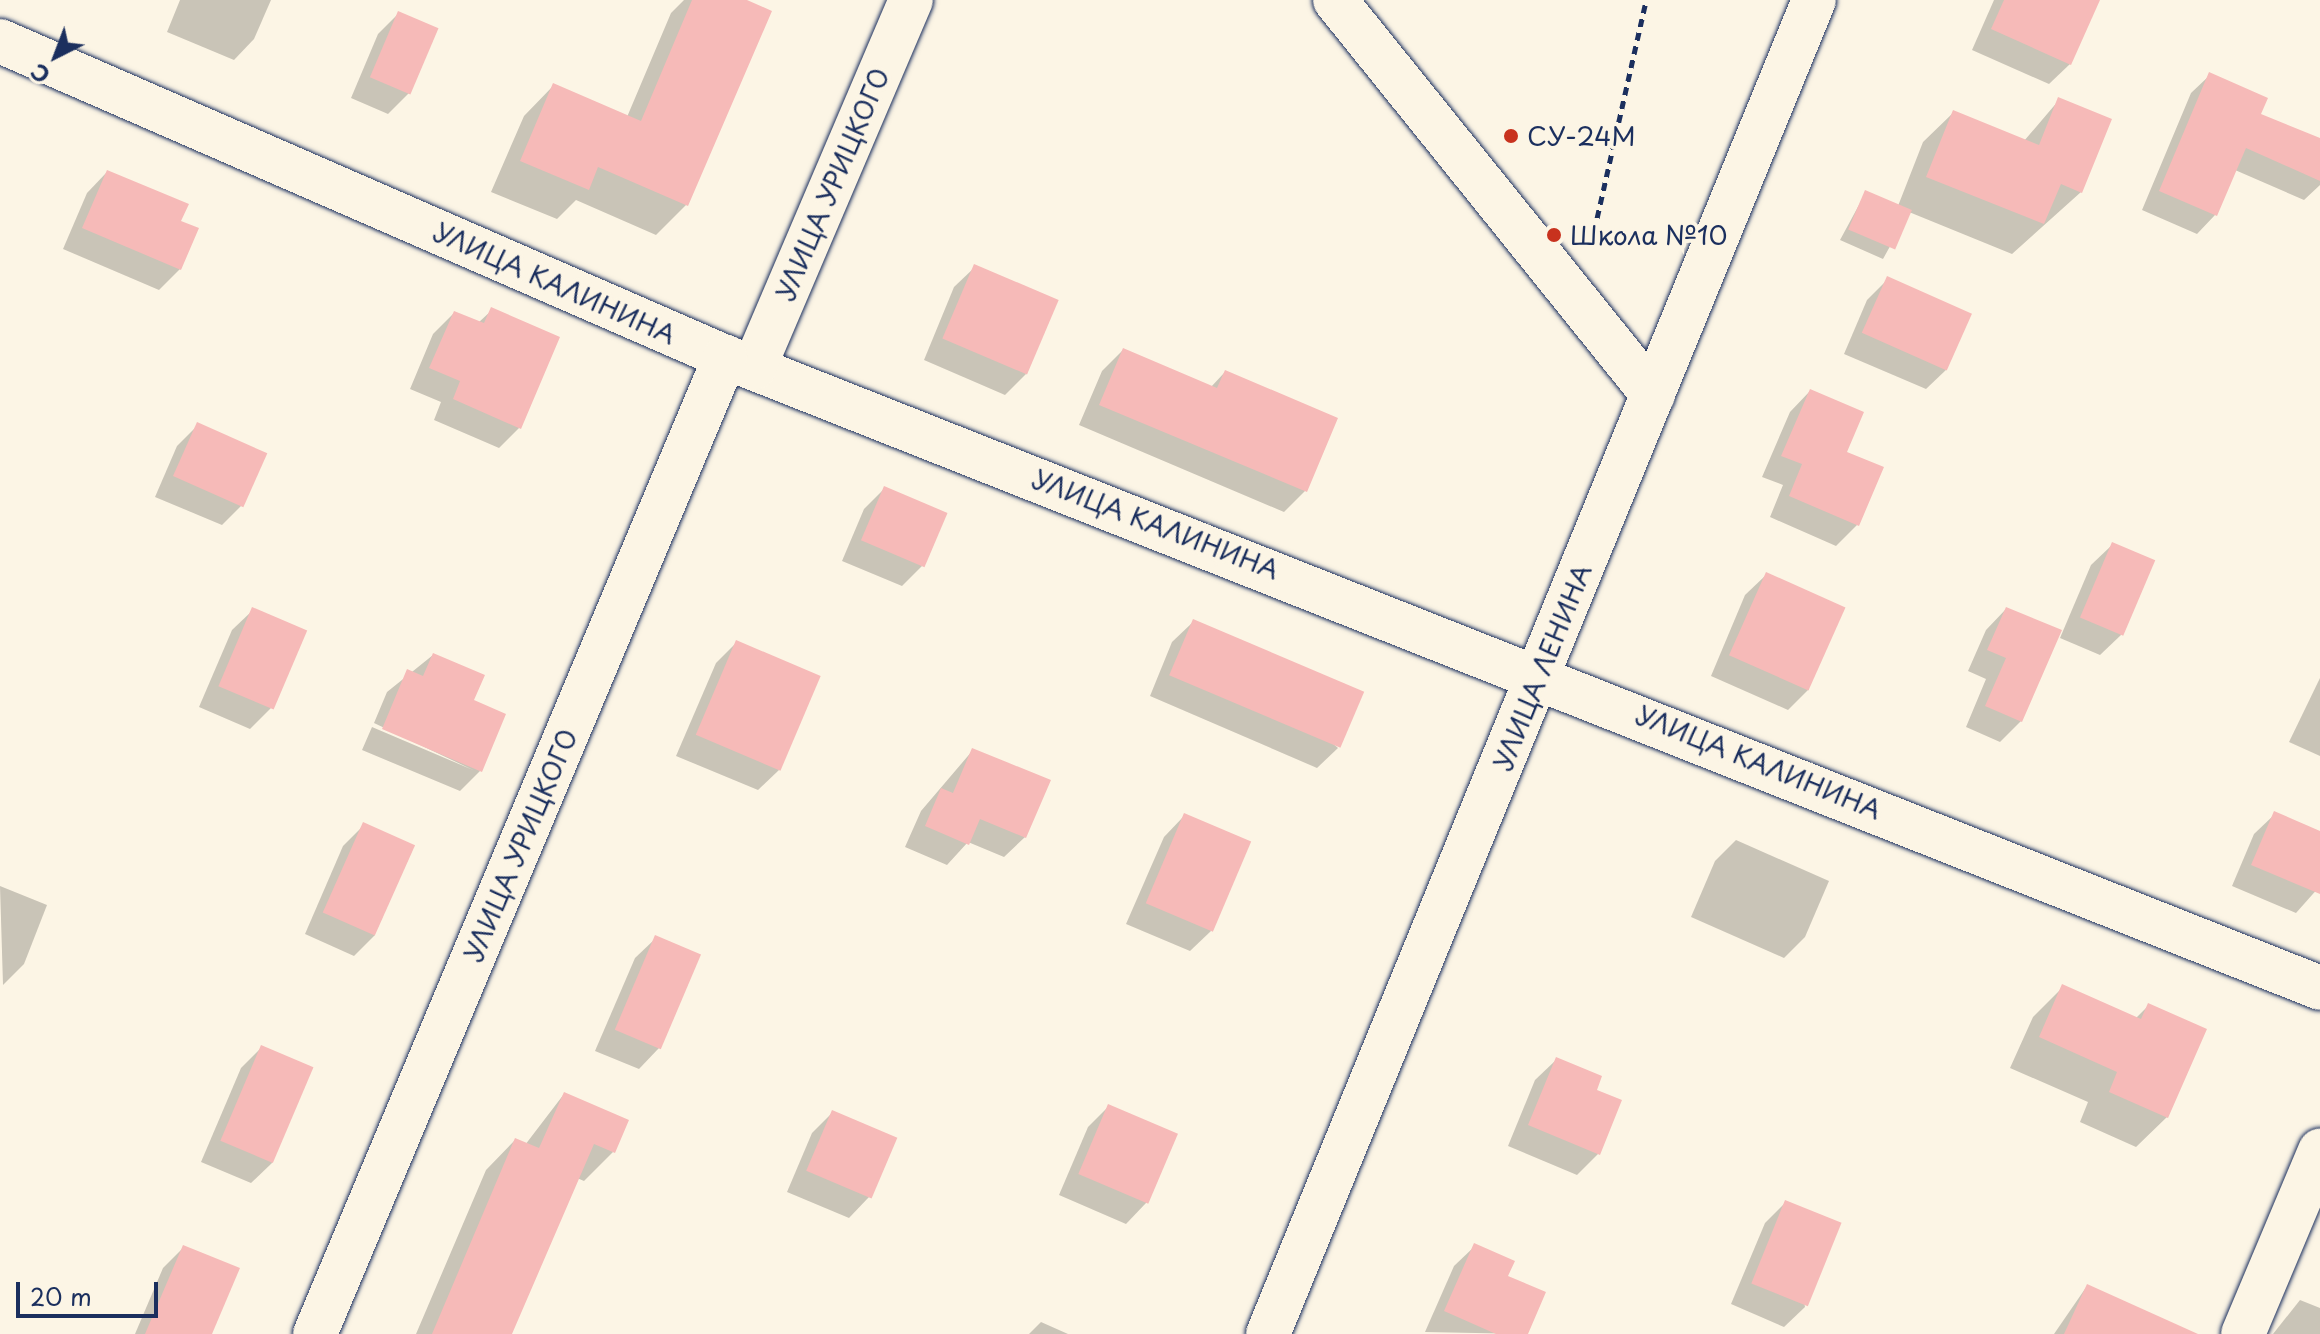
<!DOCTYPE html>
<html>
<head>
<meta charset="utf-8">
<style>
  body { margin:0 }
  #map { position:relative; width:2320px; height:1334px; overflow:hidden; background:#fcf5e5; font-family:"Playpen Sans",sans-serif }
  div>[style] { position:absolute }
  [style*='--x'] { left:calc(var(--x)*1px); top:calc(var(--y)*1px); width:calc(var(--w)*1px); rotate:calc(var(--a)*1deg) }
  .shadow>* { inset:0; background:#0003 }
  .building>* { inset:0; background:#f6bab8; transform-origin:0 0 }
  .path>* { height:5px; margin-top:-2.5px; transform-origin:0; background:repeating-linear-gradient(90deg,#1b2f5e 0 8px,transparent 0 14px) }
  .roads { filter:drop-shadow(0 0 2px #1b2f5e) drop-shadow(0 0 2px #1b2f5e) }
  .minor>* { height:44px; margin:-22px; padding:0 22px; transform-origin:22px; border-radius:22px; background:#fcf5e5 }
  .dots>* { width:22px; height:22px; translate:-50% -50%; box-sizing:border-box; border:4px solid #fcf5e5; border-radius:50% }
  span { translate:-50% -50%; white-space:nowrap; text-align:center; line-height:1.15; -webkit-text-stroke:8px #fcf5e5; paint-order:stroke }
  .poi-label { font-size:26px; color:#1b2f5e }
  .left { translate:0 -50%; text-align:left }
  .street-label { font-size:26px; color:#1b2f5e }
  .north { position:absolute; left:16px; top:16px; width:80px; height:80px; -webkit-text-stroke:6px #fcf5e5; paint-order:stroke; rotate:222deg; font-size:22px; font-weight:700; line-height:32px; text-align:center; color:#1b2f5e }
  .north::after { content:''; display:block; margin:auto; width:28px; height:36px; background:#1b2f5e; clip-path:polygon(50% 0,100% 100%,50% 72%,0 100%) }
  .scale { position:absolute; left:16px; top:1282px; width:142px; height:36px; box-sizing:border-box; border:4px solid #1b2f5e; border-top:0; padding-left:10px; font-size:24px; line-height:28px; white-space:nowrap; color:#1b2f5e; -webkit-text-stroke:6px #fcf5e5; paint-order:stroke }
</style>
</head>
<body>
<div id="map">
  <div class="shadow">
    <i style="clip-path:polygon(180px 0,271px 0,254px 39px,234px 60px,167px 32px)"></i>
    <i style="clip-path:polygon(684px 0,742px 0,687px 204px,656px 235px,576px 200px,557px 219px,491px 192px,524px 116px,554px 85px,627px 117px,671px 13px)"></i>
    <i style="clip-path:polygon(1994px 0,2097px 0,2070px 64px,2049px 84px,1972px 50px)"></i>
    <i style="clip-path:polygon(399px 13px,409px 93px,388px 114px,351px 98px,378px 34px)"></i>
    <i style="clip-path:polygon(2210px 75px,2258px 115px,2320px 141px,2320px 185px,2304px 200px,2235px 170px,2215px 215px,2197px 234px,2142px 210px,2191px 93px)"></i>
    <i style="clip-path:polygon(2059px 100px,2081px 192px,2012px 254px,1909px 212px,1883px 259px,1840px 240px,1866px 192px,1898px 206px,1923px 142px,1954px 112px,2024px 141px)"></i>
    <i style="clip-path:polygon(107px 172px,179px 222px,180px 269px,159px 290px,63px 249px,87px 193px)"></i>
    <i style="clip-path:polygon(975px 267px,1026px 374px,1005px 395px,924px 360px,954px 287px)"></i>
    <i style="clip-path:polygon(1888px 279px,1947px 369px,1926px 389px,1844px 354px,1867px 300px)"></i>
    <i style="clip-path:polygon(492px 310px,520px 427px,499px 448px,434px 420px,441px 402px,410px 389px,433px 334px,454px 313px,478px 323px)"></i>
    <i style="clip-path:polygon(1123px 350px,1210px 388px,1225px 372px,1336px 419px,1305px 491px,1284px 512px,1079px 425px,1102px 371px)"></i>
    <i style="clip-path:polygon(1810px 391px,1844px 453px,1857px 525px,1836px 546px,1770px 517px,1783px 485px,1762px 477px,1790px 412px)"></i>
    <i style="clip-path:polygon(198px 425px,265px 454px,243px 504px,222px 525px,155px 497px,177px 446px)"></i>
    <i style="clip-path:polygon(884px 489px,922px 566px,902px 586px,842px 561px,864px 509px)"></i>
    <i style="clip-path:polygon(2112px 545px,2121px 635px,2100px 655px,2060px 638px,2091px 565px)"></i>
    <i style="clip-path:polygon(1766px 575px,1809px 689px,1788px 710px,1711px 676px,1745px 595px)"></i>
    <i style="clip-path:polygon(2006px 609px,2021px 721px,2000px 742px,1966px 727px,1986px 679px,1968px 671px,1986px 630px)"></i>
    <i style="clip-path:polygon(253px 610px,304px 631px,271px 708px,250px 729px,199px 707px,232px 630px)"></i>
    <i style="clip-path:polygon(1193px 622px,1338px 748px,1317px 768px,1150px 696px,1172px 642px)"></i>
    <i style="clip-path:polygon(737px 642px,779px 770px,758px 790px,676px 756px,716px 663px)"></i>
    <i style="clip-path:polygon(433px 655px,472px 701px,480px 771px,460px 791px,362px 750px,372px 727px,473px 770px,374px 723px,387px 692px)"></i>
    <i style="clip-path:polygon(2320px 678px,2320px 756px,2289px 742px)"></i>
    <i style="clip-path:polygon(973px 750px,1025px 837px,1004px 857px,968px 842px,947px 865px,905px 847px,921px 811px)"></i>
    <i style="clip-path:polygon(2275px 814px,2320px 833px,2320px 886px,2296px 913px,2232px 886px,2254px 834px)"></i>
    <i style="clip-path:polygon(1184px 816px,1211px 931px,1190px 951px,1126px 924px,1164px 837px)"></i>
    <i style="clip-path:polygon(364px 825px,375px 935px,354px 956px,305px 934px,343px 846px)"></i>
    <i style="clip-path:polygon(1736px 840px,1829px 881px,1805px 937px,1784px 958px,1691px 917px,1715px 861px)"></i>
    <i style="clip-path:polygon(0 886px,47px 905px,24px 964px,3px 985px)"></i>
    <i style="clip-path:polygon(656px 938px,698px 956px,659px 1048px,639px 1069px,595px 1051px,635px 958px)"></i>
    <i style="clip-path:polygon(2063px 987px,2135px 1019px,2148px 1006px,2167px 1117px,2136px 1147px,2080px 1122px,2088px 1102px,2010px 1068px,2033px 1017px)"></i>
    <i style="clip-path:polygon(262px 1047px,272px 1163px,251px 1183px,201px 1162px,241px 1068px)"></i>
    <i style="clip-path:polygon(1556px 1060px,1594px 1091px,1598px 1154px,1577px 1175px,1508px 1146px,1535px 1080px)"></i>
    <i style="clip-path:polygon(564px 1094px,613px 1152px,584px 1181px,577px 1178px,498px 1334px,416px 1334px,486px 1170px,515px 1140px,525px 1145px)"></i>
    <i style="clip-path:polygon(1109px 1106px,1175px 1135px,1146px 1203px,1126px 1224px,1059px 1195px,1088px 1127px)"></i>
    <i style="clip-path:polygon(832px 1113px,869px 1197px,849px 1218px,787px 1192px,812px 1133px)"></i>
    <i style="clip-path:polygon(1786px 1202px,1805px 1307px,1784px 1327px,1731px 1304px,1765px 1223px)"></i>
    <i style="clip-path:polygon(1475px 1246px,1505px 1277px,1526px 1334px,1425px 1332px,1454px 1266px)"></i>
    <i style="clip-path:polygon(184px 1247px,210px 1334px,135px 1334px,163px 1268px)"></i>
    <i style="clip-path:polygon(2087px 1286px,2139px 1334px,2054px 1334px)"></i>
    <i style="clip-path:polygon(2300px 1300px,2320px 1308px,2320px 1334px,2273px 1334px)"></i>
    <i style="clip-path:polygon(1041px 1322px,1068px 1334px,1029px 1334px)"></i>
  </div>
  <div class="building">
    <i style="clip-path:polygon(692px 0,747px 0,772px 11px,688px 206px,598px 167px,589px 190px,520px 161px,553px 83px,641px 121px)"></i>
    <i style="clip-path:polygon(2004px 0,2100px 0,2071px 65px,1991px 29px)"></i>
    <i style="left:398px;top:11px;width:44px;height:72px;rotate:23deg"></i>
    <i style="clip-path:polygon(2209px 72px,2268px 98px,2261px 114px,2320px 138px,2320px 181px,2246px 148px,2217px 216px,2159px 191px)"></i>
    <i style="clip-path:polygon(2058px 97px,2112px 119px,2082px 193px,2061px 184px,2044px 224px,1926px 177px,1953px 110px,2039px 145px)"></i>
    <i style="clip-path:polygon(107px 170px,189px 204px,181px 221px,199px 228px,181px 270px,82px 228px)"></i>
    <i style="left:1865px;top:190px;width:51px;height:43px;rotate:23deg"></i>
    <i style="left:974px;top:264px;width:92px;height:81px;rotate:23deg"></i>
    <i style="left:1887px;top:276px;width:93px;height:62px;rotate:24deg"></i>
    <i style="clip-path:polygon(491px 307px,560px 337px,521px 429px,453px 399px,460px 381px,429px 368px,454px 311px,484px 323px)"></i>
    <i style="clip-path:polygon(1123px 348px,1217px 388px,1225px 370px,1338px 418px,1307px 492px,1099px 405px)"></i>
    <i style="clip-path:polygon(1810px 389px,1864px 412px,1847px 452px,1884px 467px,1859px 526px,1789px 496px,1802px 464px,1781px 456px)"></i>
    <i style="left:197px;top:422px;width:77px;height:59px;rotate:24deg"></i>
    <i style="left:884px;top:486px;width:69px;height:59px;rotate:23deg"></i>
    <i style="left:2112px;top:542px;width:47px;height:82px;rotate:23deg"></i>
    <i style="left:1766px;top:572px;width:87px;height:91px;rotate:24deg"></i>
    <i style="left:252px;top:607px;width:60px;height:86px;rotate:23deg"></i>
    <i style="clip-path:polygon(2006px 607px,2062px 630px,2022px 722px,1985px 706px,2006px 658px,1987px 650px)"></i>
    <i style="left:1193px;top:619px;width:186px;height:61px;rotate:23deg"></i>
    <i style="left:736px;top:640px;width:92px;height:103px;rotate:23deg"></i>
    <i style="clip-path:polygon(433px 653px,485px 675px,474px 700px,506px 714px,482px 772px,382px 729px,407px 669px,423px 676px)"></i>
    <i style="clip-path:polygon(972px 748px,1051px 780px,1026px 838px,980px 819px,969px 845px,925px 826px,941px 788px,953px 793px)"></i>
    <i style="clip-path:polygon(2274px 811px,2320px 831px,2320px 894px,2251px 865px)"></i>
    <i style="left:1184px;top:813px;width:73px;height:98px;rotate:23deg"></i>
    <i style="left:363px;top:822px;width:57px;height:99px;rotate:24deg"></i>
    <i style="left:655px;top:935px;width:50px;height:103px;rotate:23deg"></i>
    <i style="clip-path:polygon(2062px 984px,2141px 1019px,2148px 1003px,2207px 1029px,2168px 1118px,2109px 1092px,2117px 1072px,2039px 1037px)"></i>
    <i style="left:261px;top:1045px;width:57px;height:104px;rotate:23deg"></i>
    <i style="clip-path:polygon(1556px 1057px,1602px 1076px,1597px 1090px,1622px 1100px,1600px 1155px,1528px 1125px)"></i>
    <i style="clip-path:polygon(564px 1092px,629px 1120px,615px 1153px,594px 1144px,512px 1334px,432px 1334px,515px 1138px,539px 1148px)"></i>
    <i style="left:1108px;top:1104px;width:76px;height:76px;rotate:23deg"></i>
    <i style="left:832px;top:1110px;width:71px;height:66px;rotate:23deg"></i>
    <i style="left:1785px;top:1200px;width:61px;height:90px;rotate:22deg"></i>
    <i style="clip-path:polygon(1474px 1243px,1515px 1261px,1508px 1276px,1546px 1292px,1528px 1334px,1496px 1334px,1444px 1311px)"></i>
    <i style="clip-path:polygon(183px 1245px,240px 1268px,212px 1334px,145px 1334px)"></i>
    <i style="clip-path:polygon(2087px 1284px,2198px 1334px,2064px 1334px)"></i>
  </div>
  <div class="path">
    <i style="--x:1591;--y:245;--w:251;--a:-77.3"></i>
  </div>
  <div class="roads">
    <div class="minor">
      <i style="--x:1335;--y:0;--w:507;--a:51.16"></i>
      <i style="--x:0;--y:41;--w:791;--a:23.55"></i>
      <i style="--x:725;--y:357;--w:1715;--a:21.58"></i>
      <i style="--x:754;--y:368;--w:400;--a:-66.9"></i>
      <i style="--x:315;--y:1334;--w:1060;--a:-67.23"></i>
      <i style="--x:1268;--y:1334;--w:1441;--a:-67.74"></i>
      <i style="--x:2243;--y:1334;--w:199;--a:-67.2"></i>
    </div>
  </div>
  <div class="dots">
    <i style="left:1511px;top:136px;background:#c8321e"></i>
    <i style="left:1554px;top:235px;background:#c8321e"></i>
  </div>
  <div class="poi-label">
    <span class="left" style="left:1527px;top:136px">СУ-24М</span>
    <span class="left" style="left:1570px;top:235px">Школа №10</span>
  </div>
  <div class="street-label">
    <span style="left:832px;top:184px;rotate:-67deg">УЛИЦА УРИЦКОГО</span>
    <span style="left:555px;top:283px;rotate:24deg">УЛИЦА КАЛИНИНА</span>
    <span style="left:1156px;top:524px;rotate:21deg">УЛИЦА КАЛИНИНА</span>
    <span style="left:1542px;top:667px;rotate:-68deg">УЛИЦА ЛЕНИНА</span>
    <span style="left:1759px;top:762px;rotate:22deg">УЛИЦА КАЛИНИНА</span>
    <span style="left:520px;top:845px;rotate:-67deg">УЛИЦА УРИЦКОГО</span>
  </div>
  <div class="north">С</div>
  <div class="scale">20 m</div>
</div>
</body>
</html>
